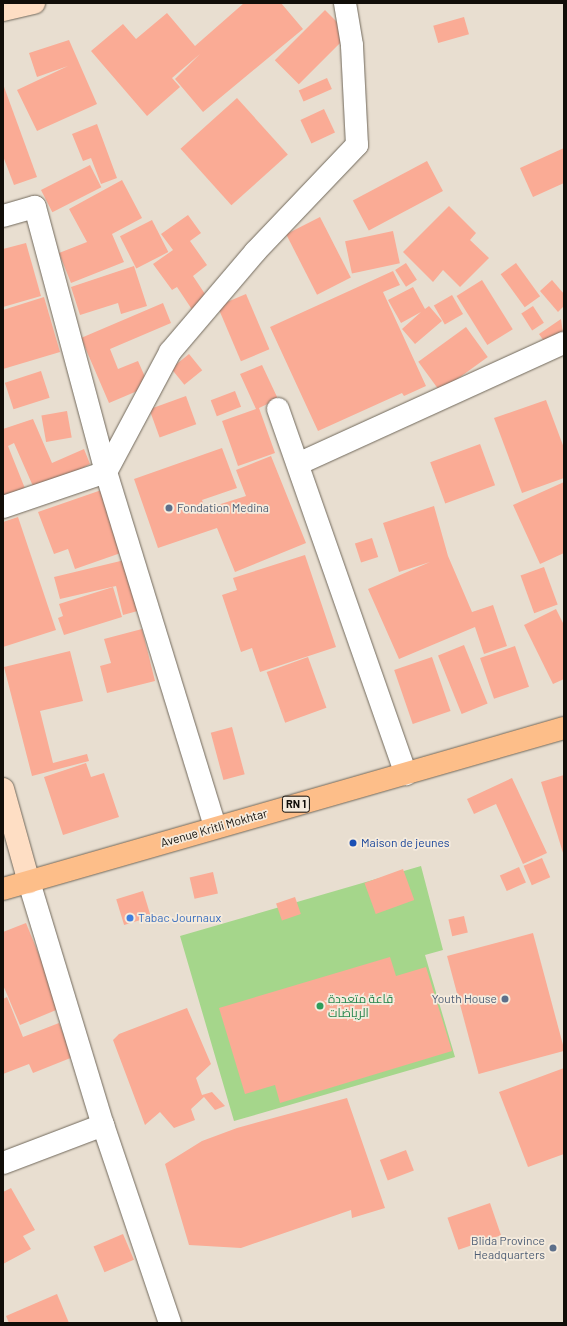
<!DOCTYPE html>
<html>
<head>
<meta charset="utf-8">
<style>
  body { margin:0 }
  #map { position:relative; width:567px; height:1326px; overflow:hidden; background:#e8ded0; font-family:Barlow,Cairo,sans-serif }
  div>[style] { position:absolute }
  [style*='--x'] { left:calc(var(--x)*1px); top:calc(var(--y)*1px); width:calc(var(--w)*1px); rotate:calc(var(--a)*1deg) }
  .green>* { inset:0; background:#a5d68b }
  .building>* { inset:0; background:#faab95; transform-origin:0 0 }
  .roads { filter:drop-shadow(0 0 1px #71695c) drop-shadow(0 0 1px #71695c) }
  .street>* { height:22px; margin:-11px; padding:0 11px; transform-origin:11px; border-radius:11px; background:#fff }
  .secondary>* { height:22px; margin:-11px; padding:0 11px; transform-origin:11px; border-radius:11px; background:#fedec4 }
  .primary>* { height:22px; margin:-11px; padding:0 11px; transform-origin:11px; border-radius:11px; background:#fdbe89 }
  .dots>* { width:11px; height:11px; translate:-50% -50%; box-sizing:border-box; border:2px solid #f5ebdd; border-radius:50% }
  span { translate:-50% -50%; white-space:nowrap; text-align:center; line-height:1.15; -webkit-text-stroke:3.5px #f5ebdd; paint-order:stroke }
  .shield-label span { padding:1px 3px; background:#f5ebdd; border:1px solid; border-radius:3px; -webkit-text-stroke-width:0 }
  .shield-label { font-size:11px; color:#110e09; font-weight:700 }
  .service-label { font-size:12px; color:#4e5e75 }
  .left { translate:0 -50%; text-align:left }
  .right { translate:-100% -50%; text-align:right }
  .street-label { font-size:12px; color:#110e09 }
  .transit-label { font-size:12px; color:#164399 }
  .shop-label { font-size:12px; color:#366cbe }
  .leisure-label { font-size:12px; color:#27864d }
  .frame { position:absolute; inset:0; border:4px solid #110e09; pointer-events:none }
</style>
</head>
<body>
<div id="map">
  <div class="green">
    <i style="clip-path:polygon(421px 866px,443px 950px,425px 955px,455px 1057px,234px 1121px,180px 936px)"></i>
  </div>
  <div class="building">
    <i style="clip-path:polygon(244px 3px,281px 3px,303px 29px,203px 112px,175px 79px,200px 54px,172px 78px,180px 87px,147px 116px,91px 51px,123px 24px,136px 39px,167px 13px,195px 46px)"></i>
    <i style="left:325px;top:10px;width:34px;height:71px;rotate:45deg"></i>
    <i style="left:464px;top:17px;width:18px;height:32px;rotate:74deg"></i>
    <i style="clip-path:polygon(69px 40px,97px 104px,37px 131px,17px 90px,68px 66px,37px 77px,29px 53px)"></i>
    <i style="left:327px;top:78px;width:12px;height:31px;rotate:66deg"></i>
    <i style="clip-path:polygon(3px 84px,37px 177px,14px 185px,3px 156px)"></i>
    <i style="left:237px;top:98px;width:76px;height:76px;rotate:48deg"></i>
    <i style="left:324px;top:109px;width:26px;height:26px;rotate:65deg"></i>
    <i style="clip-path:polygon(97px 124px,117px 178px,101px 184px,91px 158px,83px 161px,72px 134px)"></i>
    <i style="clip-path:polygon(564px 148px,564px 183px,533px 197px,520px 168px)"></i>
    <i style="left:427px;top:161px;width:34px;height:84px;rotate:62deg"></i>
    <i style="left:90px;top:165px;width:25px;height:55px;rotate:63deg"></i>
    <i style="clip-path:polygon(122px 180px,142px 218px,112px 234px,124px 262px,71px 283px,59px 253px,87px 242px,69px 209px)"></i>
    <i style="clip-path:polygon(449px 206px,476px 233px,470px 240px,489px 258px,460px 287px,443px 270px,433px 282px,403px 252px)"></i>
    <i style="clip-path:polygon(188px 215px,201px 233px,190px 241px,207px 265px,193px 276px,209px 300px,193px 311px,177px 287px,172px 290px,153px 264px,173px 250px,161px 234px)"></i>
    <i style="left:320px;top:217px;width:68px;height:38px;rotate:63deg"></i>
    <i style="left:152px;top:220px;width:36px;height:36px;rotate:63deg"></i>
    <i style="left:393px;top:231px;width:33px;height:49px;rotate:78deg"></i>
    <i style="clip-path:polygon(26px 243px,41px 296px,3px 307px,3px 249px)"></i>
    <i style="left:406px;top:263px;width:20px;height:13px;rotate:57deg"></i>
    <i style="left:516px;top:263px;width:41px;height:19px;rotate:54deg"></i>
    <i style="clip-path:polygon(134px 266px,147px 306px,121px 314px,118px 303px,80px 315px,71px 287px)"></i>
    <i style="clip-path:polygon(393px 271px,400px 285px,383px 292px,426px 386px,404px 396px,402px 393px,318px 431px,270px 327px)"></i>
    <i style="left:482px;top:280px;width:58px;height:30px;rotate:58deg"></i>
    <i style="clip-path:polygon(552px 280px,564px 294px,564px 306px,558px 312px,540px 291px)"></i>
    <i style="clip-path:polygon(413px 287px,425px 309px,429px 306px,442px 321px,415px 344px,402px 329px,421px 312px,401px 323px,388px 300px)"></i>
    <i style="left:246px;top:294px;width:60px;height:31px;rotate:67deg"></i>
    <i style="left:452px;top:295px;width:22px;height:21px;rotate:60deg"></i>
    <i style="clip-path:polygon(44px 297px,60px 352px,3px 369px,3px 310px)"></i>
    <i style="clip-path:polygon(163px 303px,171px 323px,110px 349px,118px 369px,138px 361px,149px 386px,109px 403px,81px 338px)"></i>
    <i style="left:533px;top:306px;width:20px;height:14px;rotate:57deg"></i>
    <i style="clip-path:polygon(561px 319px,564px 341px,550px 350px,539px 334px)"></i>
    <i style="left:466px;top:327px;width:37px;height:59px;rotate:54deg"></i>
    <i style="left:189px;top:354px;width:21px;height:23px;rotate:51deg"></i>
    <i style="clip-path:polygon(262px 365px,278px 399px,259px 408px,275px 453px,238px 466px,222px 421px,256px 409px,240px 374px)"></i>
    <i style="left:41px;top:371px;width:28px;height:38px;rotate:72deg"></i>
    <i style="left:235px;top:391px;width:17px;height:26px;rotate:69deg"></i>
    <i style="left:186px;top:396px;width:30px;height:39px;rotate:70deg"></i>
    <i style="clip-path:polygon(546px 400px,564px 448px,564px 478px,522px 493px,494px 418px)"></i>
    <i style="left:67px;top:411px;width:27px;height:26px;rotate:80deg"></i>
    <i style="clip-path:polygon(33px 419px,52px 463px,84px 449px,90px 464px,36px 493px,14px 443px,8px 446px,26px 491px,3px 500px,3px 429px)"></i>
    <i style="left:480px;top:444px;width:44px;height:53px;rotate:70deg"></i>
    <i style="clip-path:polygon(222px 448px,237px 488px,202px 500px,205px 509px,246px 496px,236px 470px,271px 456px,306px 543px,235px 572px,217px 528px,158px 548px,134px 479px)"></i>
    <i style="clip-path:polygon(564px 482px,564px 553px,540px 564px,513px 505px)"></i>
    <i style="clip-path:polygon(113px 486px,135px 548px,75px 569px,68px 549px,54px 554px,38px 512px)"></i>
    <i style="clip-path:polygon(434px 506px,448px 556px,472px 612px,493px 605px,507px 646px,484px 654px,475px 627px,399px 659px,368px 589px,430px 562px,399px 572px,383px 523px)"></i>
    <i style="clip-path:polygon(18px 517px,56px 630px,3px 647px,3px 522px)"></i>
    <i style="left:372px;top:538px;width:20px;height:18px;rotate:72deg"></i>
    <i style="clip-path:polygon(305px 555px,336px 647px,260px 672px,252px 648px,241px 652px,222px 595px,237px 590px,233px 578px)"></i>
    <i style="clip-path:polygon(133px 558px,145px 609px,123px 615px,116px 586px,60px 599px,54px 577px)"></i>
    <i style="left:544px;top:567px;width:40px;height:25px;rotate:70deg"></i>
    <i style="clip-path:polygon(113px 587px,122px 617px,64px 635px,58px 618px,63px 616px,59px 604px)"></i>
    <i style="clip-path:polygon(556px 609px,564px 625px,564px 679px,553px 684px,524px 625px)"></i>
    <i style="clip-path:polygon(142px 629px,155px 681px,107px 693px,100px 666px,111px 663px,104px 639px)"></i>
    <i style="left:464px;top:645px;width:63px;height:28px;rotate:68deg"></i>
    <i style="left:515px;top:646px;width:43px;height:37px;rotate:71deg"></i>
    <i style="clip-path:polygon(70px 651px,83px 701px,40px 711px,53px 763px,87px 754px,89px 761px,32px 776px,4px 667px)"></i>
    <i style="left:308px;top:657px;width:54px;height:44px;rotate:70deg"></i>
    <i style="left:432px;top:657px;width:57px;height:40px;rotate:71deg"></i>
    <i style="left:232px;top:727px;width:49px;height:22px;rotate:75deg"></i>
    <i style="clip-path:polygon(86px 763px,91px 777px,104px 773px,119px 817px,63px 835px,44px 777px)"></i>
    <i style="clip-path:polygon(564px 775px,564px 856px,541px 782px)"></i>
    <i style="clip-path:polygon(512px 778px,547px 853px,523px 864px,496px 804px,474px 814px,467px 799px)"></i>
    <i style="left:542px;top:858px;width:21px;height:20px;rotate:67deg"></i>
    <i style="left:519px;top:867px;width:17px;height:21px;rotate:66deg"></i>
    <i style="left:403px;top:869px;width:33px;height:41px;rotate:70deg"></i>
    <i style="left:213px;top:872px;width:22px;height:24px;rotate:77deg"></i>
    <i style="left:143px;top:891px;width:27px;height:28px;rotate:73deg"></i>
    <i style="left:295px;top:897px;width:18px;height:20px;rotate:71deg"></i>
    <i style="left:464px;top:916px;width:17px;height:16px;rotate:77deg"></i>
    <i style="clip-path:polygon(26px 923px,61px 1008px,20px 1025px,3px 985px,3px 932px)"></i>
    <i style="left:533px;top:933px;width:122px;height:89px;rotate:75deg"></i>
    <i style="clip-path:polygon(390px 957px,396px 976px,426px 967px,452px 1051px,280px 1103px,275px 1085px,245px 1094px,219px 1008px)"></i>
    <i style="clip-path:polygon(7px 997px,23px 1037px,59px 1023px,73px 1057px,33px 1073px,29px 1064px,3px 1074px,3px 999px)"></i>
    <i style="clip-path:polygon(187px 1008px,211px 1064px,196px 1078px,202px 1095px,212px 1092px,225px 1106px,215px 1110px,204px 1097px,191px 1109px,195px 1120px,174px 1128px,160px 1112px,145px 1125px,113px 1040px,119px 1034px)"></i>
    <i style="clip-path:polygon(564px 1068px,564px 1154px,528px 1167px,499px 1092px)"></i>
    <i style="clip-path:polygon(347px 1098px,385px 1208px,352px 1218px,351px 1210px,241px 1248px,189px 1245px,165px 1164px,202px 1141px,237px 1128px)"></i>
    <i style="left:406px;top:1150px;width:22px;height:28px;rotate:69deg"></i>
    <i style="clip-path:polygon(11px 1188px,35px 1230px,23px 1236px,31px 1249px,3px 1264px,3px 1192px)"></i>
    <i style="left:490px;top:1203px;width:34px;height:45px;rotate:71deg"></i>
    <i style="left:123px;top:1234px;width:28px;height:32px;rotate:67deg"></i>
    <i style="clip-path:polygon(57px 1294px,69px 1323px,9px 1323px,6px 1316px)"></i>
  </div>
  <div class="roads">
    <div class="street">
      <i style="--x:3;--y:216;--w:33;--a:-16"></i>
      <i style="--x:35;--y:207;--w:274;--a:75"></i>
      <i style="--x:106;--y:472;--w:371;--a:72.9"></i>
      <i style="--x:278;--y:409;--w:387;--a:70.7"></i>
      <i style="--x:298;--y:464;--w:292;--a:-24.5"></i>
      <i style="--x:3;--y:507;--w:109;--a:-18.8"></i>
      <i style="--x:106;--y:472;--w:136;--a:-61.9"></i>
      <i style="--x:170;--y:352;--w:131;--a:-49.6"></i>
      <i style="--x:255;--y:252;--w:148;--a:-46.4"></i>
      <i style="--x:357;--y:145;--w:100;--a:-92.9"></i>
      <i style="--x:352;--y:45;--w:43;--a:-99.5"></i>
      <i style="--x:29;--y:882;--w:254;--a:73.1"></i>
      <i style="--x:103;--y:1125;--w:209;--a:71.3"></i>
      <i style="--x:3;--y:1163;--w:107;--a:-20.8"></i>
    </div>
    <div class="secondary">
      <i style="--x:3;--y:10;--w:32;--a:-13"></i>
      <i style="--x:3;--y:789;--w:97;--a:74.4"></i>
    </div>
    <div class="primary">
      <i style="--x:3;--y:889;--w:584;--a:-16.01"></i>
    </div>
  </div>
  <div class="dots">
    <i style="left:169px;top:508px;background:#5c6f8a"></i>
    <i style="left:353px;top:843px;background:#1a4fb4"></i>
    <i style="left:130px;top:918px;background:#3f7fe0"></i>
    <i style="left:505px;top:999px;background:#5c6f8a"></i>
    <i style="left:320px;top:1006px;background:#2e9e5b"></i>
    <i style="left:553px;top:1248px;background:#5c6f8a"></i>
  </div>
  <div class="shield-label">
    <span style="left:296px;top:804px">RN 1</span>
  </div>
  <div class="service-label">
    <span class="left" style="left:177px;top:508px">Fondation Medina</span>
    <span class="right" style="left:497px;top:999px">Youth House</span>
    <span class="right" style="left:545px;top:1248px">Blida Province<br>Headquarters</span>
  </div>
  <div class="street-label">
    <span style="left:214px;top:828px;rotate:-16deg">Avenue Kritli Mokhtar</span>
  </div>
  <div class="transit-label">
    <span class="left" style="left:361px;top:843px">Maison de jeunes</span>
  </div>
  <div class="shop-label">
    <span class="left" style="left:138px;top:918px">Tabac Journaux</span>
  </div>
  <div class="leisure-label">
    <span class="left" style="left:328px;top:1006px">قاعة متعددة<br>الرياضات</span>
  </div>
  <div class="frame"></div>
</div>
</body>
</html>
